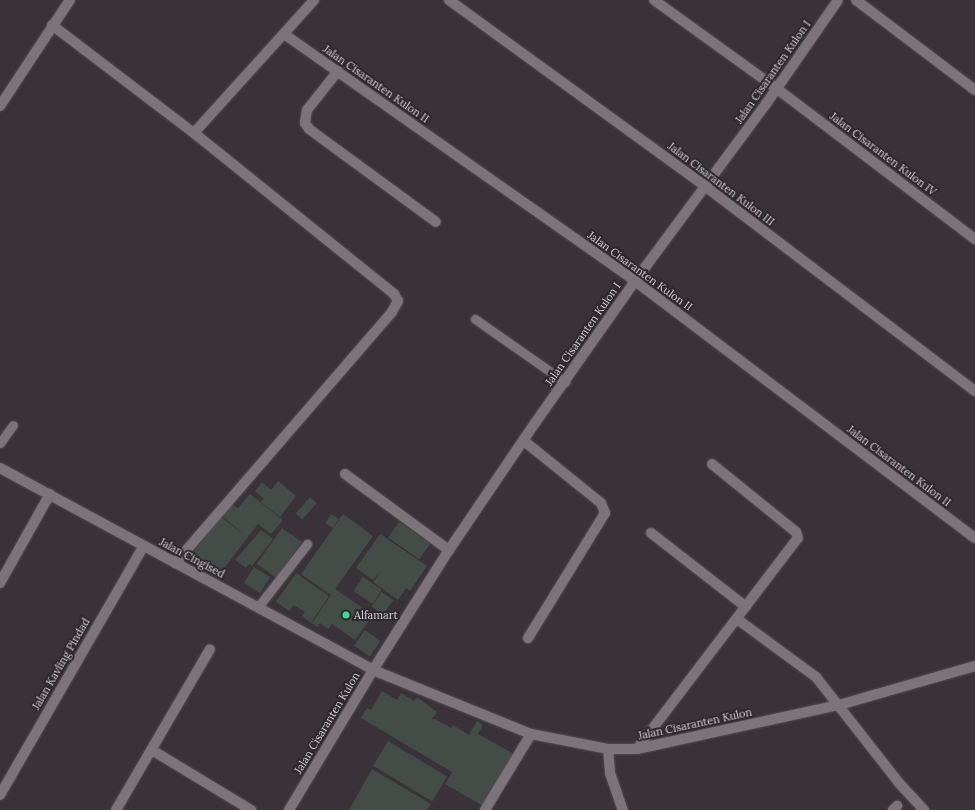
<!DOCTYPE html>
<html>
<head>
<meta charset="utf-8">
<style>
  body { margin:0 }
  #map { position:relative; width:975px; height:810px; overflow:hidden; background:#393238; font-family:Lora,serif }
  div>[style] { position:absolute }
  [style*='--x'] { left:calc(var(--x)*1px); top:calc(var(--y)*1px); width:calc(var(--w)*1px); rotate:calc(var(--a)*1deg) }
  .building>* { inset:0; background:#444c48; transform-origin:0 0 }
  .roads { filter:drop-shadow(0 0 1px #544e52) drop-shadow(0 0 1px #544e52) }
  .lane>* { height:9px; margin:-4.5px; padding:0 4.5px; transform-origin:4.5px; border-radius:4.5px; background:#7c747a }
  .street>* { height:10px; margin:-5px; padding:0 5px; transform-origin:5px; border-radius:5px; background:#7c747a }
  .secondary>* { height:10px; margin:-5px; padding:0 5px; transform-origin:5px; border-radius:5px; background:#7c747a }
  .dots>* { width:11px; height:11px; translate:-50% -50%; box-sizing:border-box; border:2px solid #2f292e; border-radius:50% }
  span { translate:-50% -50%; white-space:nowrap; text-align:center; line-height:1.15; -webkit-text-stroke:4px #2f292e; paint-order:stroke }
  .street-label { font-size:11px; color:#d6d2d5 }
  .poi-label { font-size:11px; color:#d6d2d5 }
  .left { translate:0 -50%; text-align:left }
</style>
</head>
<body>
<div id="map">
  <div class="building">
    <i style="clip-path:polygon(278px 481px,296px 496px,280px 517px,261px 502px,264px 499px,255px 491px,262px 482px,271px 490px)"></i>
    <i style="clip-path:polygon(250px 494px,283px 520px,271px 534px,258px 524px,222px 571px,191px 555px,221px 517px,246px 536px,222px 516px,232px 504px,238px 508px)"></i>
    <i style="left:310px;top:497px;width:9px;height:22px;rotate:41deg"></i>
    <i style="left:331px;top:514px;width:9px;height:11px;rotate:32deg"></i>
    <i style="clip-path:polygon(343px 514px,373px 536px,335px 589px,373px 615px,355px 640px,332px 624px,328px 629px,320px 623px,317px 627px,312px 623px,331px 595px,301px 574px)"></i>
    <i style="left:399px;top:522px;width:38px;height:19px;rotate:35deg"></i>
    <i style="left:282px;top:528px;width:24px;height:44px;rotate:35deg"></i>
    <i style="clip-path:polygon(261px 530px,273px 539px,252px 566px,249px 564px,246px 568px,235px 560px)"></i>
    <i style="clip-path:polygon(380px 534px,427px 566px,410px 591px,406px 588px,398px 600px,373px 582px,381px 571px,373px 580px,356px 568px)"></i>
    <i style="left:254px;top:567px;width:19px;height:19px;rotate:32deg"></i>
    <i style="clip-path:polygon(296px 573px,329px 596px,311px 623px,302px 616px,305px 612px,294px 605px,289px 611px,276px 602px)"></i>
    <i style="left:363px;top:577px;width:23px;height:17px;rotate:34deg"></i>
    <i style="left:382px;top:592px;width:14px;height:18px;rotate:36deg"></i>
    <i style="left:365px;top:630px;width:19px;height:19px;rotate:35deg"></i>
    <i style="clip-path:polygon(382px 691px,397px 700px,401px 693px,414px 701px,417px 697px,437px 712px,431px 720px,435px 719px,451px 728px,453px 725px,469px 735px,477px 721px,483px 725px,478px 734px,514px 754px,483px 806px,445px 784px,452px 772px,361px 718px,367px 708px,371px 710px)"></i>
    <i style="left:388px;top:741px;width:69px;height:29px;rotate:31deg"></i>
    <i style="clip-path:polygon(372px 769px,431px 804px,427px 810px,349px 810px)"></i>
  </div>
  <div class="roads">
    <div class="lane">
      <i style="--x:475;--y:319;--w:110;--a:35"></i>
      <i style="--x:0;--y:443;--w:22;--a:-54"></i>
      <i style="--x:258;--y:607;--w:80;--a:-52.1"></i>
    </div>
    <div class="street">
      <i style="--x:449;--y:0;--w:318;--a:36"></i>
      <i style="--x:706;--y:187;--w:338;--a:37.2"></i>
      <i style="--x:654;--y:0;--w:150;--a:35.8"></i>
      <i style="--x:776;--y:88;--w:250;--a:37.2"></i>
      <i style="--x:856;--y:0;--w:149;--a:37.1"></i>
      <i style="--x:52;--y:25;--w:178;--a:37.3"></i>
      <i style="--x:194;--y:133;--w:257;--a:38.8"></i>
      <i style="--x:394;--y:294;--w:8;--a:60"></i>
      <i style="--x:398;--y:301;--w:13;--a:119"></i>
      <i style="--x:392;--y:312;--w:332;--a:130.8"></i>
      <i style="--x:284;--y:34;--w:429;--a:35.1"></i>
      <i style="--x:635;--y:281;--w:426;--a:37.1"></i>
      <i style="--x:338;--y:71;--w:50;--a:128.5"></i>
      <i style="--x:307;--y:110;--w:13;--a:99"></i>
      <i style="--x:305;--y:123;--w:7;--a:56"></i>
      <i style="--x:309;--y:129;--w:157;--a:36.2"></i>
      <i style="--x:0;--y:106;--w:127;--a:-56.6"></i>
      <i style="--x:194;--y:133;--w:179;--a:-47.9"></i>
      <i style="--x:524;--y:441;--w:99;--a:38.8"></i>
      <i style="--x:601;--y:503;--w:11;--a:68"></i>
      <i style="--x:605;--y:513;--w:147;--a:121.6"></i>
      <i style="--x:345;--y:474;--w:129;--a:36.2"></i>
      <i style="--x:651;--y:533;--w:120;--a:37.9"></i>
      <i style="--x:0;--y:583;--w:102;--a:-60.7"></i>
      <i style="--x:737;--y:619;--w:98;--a:36.3"></i>
      <i style="--x:816;--y:677;--w:135;--a:51.9"></i>
      <i style="--x:899;--y:783;--w:37;--a:47"></i>
      <i style="--x:373;--y:670;--w:142;--a:-57.7"></i>
      <i style="--x:449;--y:550;--w:153;--a:-55.9"></i>
      <i style="--x:535;--y:423;--w:174;--a:-54.8"></i>
      <i style="--x:635;--y:281;--w:220;--a:-53.5"></i>
      <i style="--x:766;--y:104;--w:126;--a:-55.3"></i>
      <i style="--x:608;--y:749;--w:24;--a:85"></i>
      <i style="--x:610;--y:773;--w:39;--a:71"></i>
      <i style="--x:637;--y:749;--w:265;--a:-52.7"></i>
      <i style="--x:798;--y:538;--w:6;--a:-108"></i>
      <i style="--x:796;--y:532;--w:108;--a:-141"></i>
      <i style="--x:152;--y:750;--w:116;--a:31.2"></i>
      <i style="--x:0;--y:795;--w:288;--a:-60"></i>
      <i style="--x:116;--y:810;--w:186;--a:-59.7"></i>
      <i style="--x:485;--y:810;--w:89;--a:-58.8"></i>
      <i style="--x:893;--y:810;--w:6;--a:-45"></i>
    </div>
    <div class="secondary">
      <i style="--x:0;--y:468;--w:424;--a:28.4"></i>
      <i style="--x:373;--y:670;--w:170;--a:22.1"></i>
      <i style="--x:531;--y:734;--w:78;--a:11"></i>
      <i style="--x:608;--y:749;--w:29;--a:0"></i>
      <i style="--x:637;--y:749;--w:207;--a:-12.3"></i>
      <i style="--x:839;--y:705;--w:141;--a:-16"></i>
      <i style="--x:289;--y:810;--w:163;--a:-59"></i>
    </div>
  </div>
  <div class="dots">
    <i style="left:346px;top:615px;background:#43d4a0"></i>
  </div>
  <div class="street-label">
    <span style="left:773px;top:72px;rotate:-55deg">Jalan Cisaranten Kulon I</span>
    <span style="left:376px;top:84px;rotate:35deg">Jalan Cisaranten Kulon II</span>
    <span style="left:883px;top:154px;rotate:37deg">Jalan Cisaranten Kulon IV</span>
    <span style="left:721px;top:184px;rotate:37deg">Jalan Cisaranten Kulon III</span>
    <span style="left:640px;top:271px;rotate:36deg">Jalan Cisaranten Kulon II</span>
    <span style="left:583px;top:334px;rotate:-55deg">Jalan Cisaranten Kulon I</span>
    <span style="left:899px;top:466px;rotate:37deg">Jalan Cisaranten Kulon II</span>
    <span style="left:192px;top:558px;rotate:28deg">Jalan Cingised</span>
    <span style="left:61px;top:664px;rotate:-60deg">Jalan Kavling Pindad</span>
    <span style="left:327px;top:723px;rotate:-59deg">Jalan Cisaranten Kulon</span>
    <span style="left:695px;top:724px;rotate:-12deg">Jalan Cisaranten Kulon</span>
  </div>
  <div class="poi-label">
    <span class="left" style="left:354px;top:615px">Alfamart</span>
  </div>
</div>
</body>
</html>
